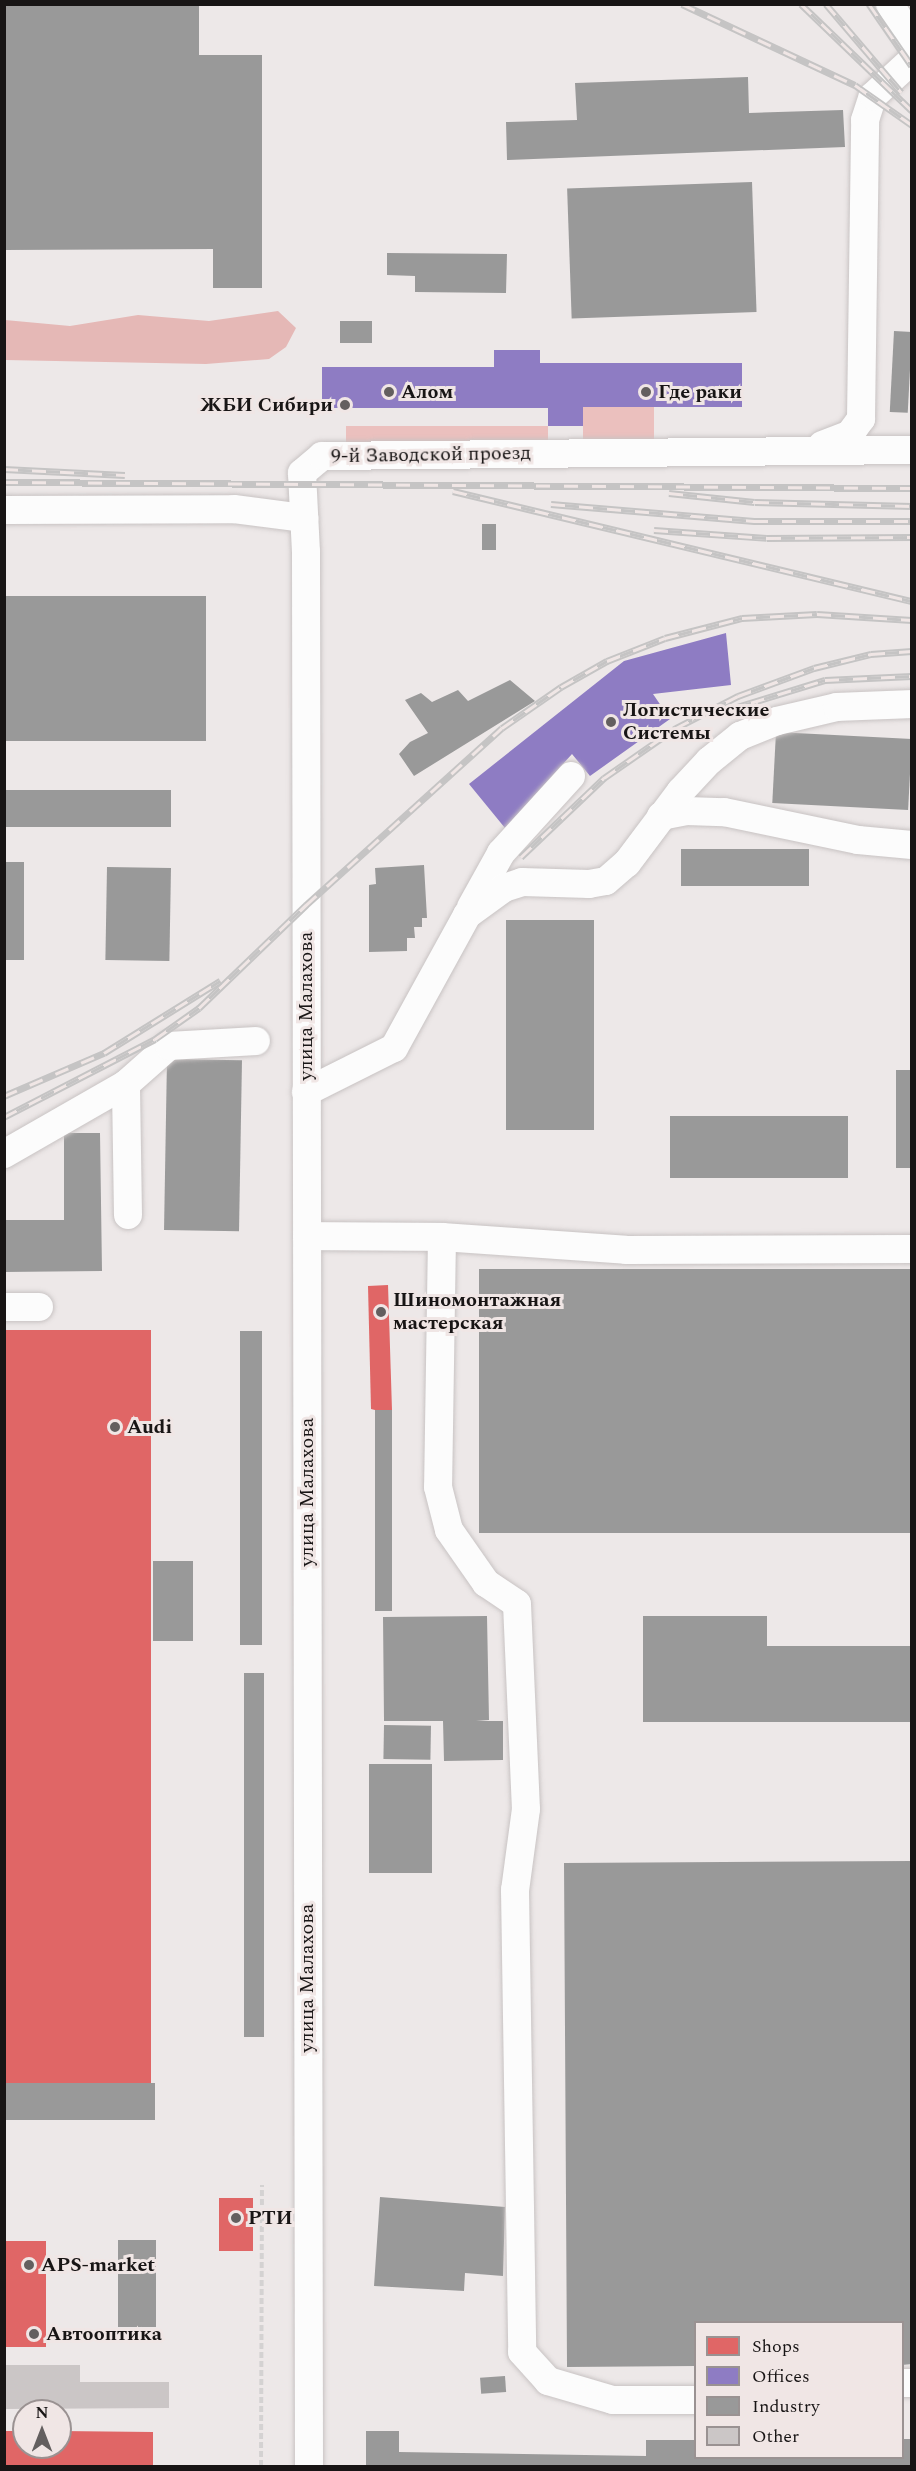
<!DOCTYPE html>
<html>
<head>
<meta charset="utf-8">
<style>
  body { margin:0 }
  #map { position:relative; width:916px; height:2471px; overflow:hidden; background:#ede8e8; font-family:Spectral,serif }
  div>[style] { position:absolute }
  [style*='--x'] { left:calc(var(--x)*1px); top:calc(var(--y)*1px); width:calc(var(--w)*1px); rotate:calc(var(--a)*1deg) }
  .green>* { inset:0; background:#ebc0be; transform-origin:0 0 }
  .forest>* { inset:0; background:#e5b8b6 }
  .shops>* { inset:0; background:#e06666; transform-origin:0 0 }
  .offices>* { inset:0; background:#8e7cc3 }
  .industry>* { inset:0; background:#999; transform-origin:0 0 }
  .building>* { inset:0; background:#cbc6c6 }
  .path>* { height:4px; margin-top:-2px; transform-origin:0; background:repeating-linear-gradient(90deg,#d4d2d2 0 6px,transparent 0 9px) }
  .roads { filter:drop-shadow(0 0 2px #c8c3c3) drop-shadow(0 0 2px #c8c3c3) }
  .minor>* { height:28px; margin:-14px; padding:0 14px; transform-origin:14px; border-radius:14px; background:#fcfcfc }
  .rail>* { height:7px; margin-top:-3.5px; transform-origin:0; background:repeating-linear-gradient(90deg,#f0e6e5 0 14px,#c5c4c4 0 28px); box-sizing:border-box; border-block:2px solid #c5c4c4 }
  .dots>* { width:16px; height:16px; translate:-50% -50%; box-sizing:border-box; border:3px solid #f0e6e5; border-radius:50% }
  span { translate:-50% -50%; white-space:nowrap; text-align:center; line-height:1.15; -webkit-text-stroke:6px #f0e6e5; paint-order:stroke }
  .poi-label { font-size:20px; color:#181515; font-weight:700 }
  .left { translate:0 -50%; text-align:left }
  .right { translate:-100% -50%; text-align:right }
  .street-label { font-size:20px; color:#181515 }
  .frame { position:absolute; inset:0; border:6px solid #181515; pointer-events:none }
  .legend { position:absolute; left:694px; top:2321px; width:210px; height:138px; box-sizing:border-box; background:#f0e6e5; border:2px solid #9a9292; margin:0; padding:8px 10px; list-style:none; font-size:18px; color:#181515 }
  .legend li { display:flex; align-items:center; gap:12px; height:30px }
  .legend b { width:30px; border:2px solid #9a9292 }
  .north { position:absolute; left:12px; top:2399px; width:60px; height:60px; box-sizing:border-box; background:#f0e6e5; border:2px solid #9a9292; border-radius:50%; rotate:0deg; font-size:16px; font-weight:700; line-height:24px; text-align:center; color:#181515 }
  .north::after { content:''; display:block; margin:auto; width:21px; height:27px; background:#635f5f; clip-path:polygon(50% 0,100% 100%,50% 72%,0 100%) }
</style>
</head>
<body>
<div id="map">
  <div class="green">
    <i style="left:583px;top:407px;width:71px;height:37px"></i>
    <i style="left:346px;top:426px;width:202px;height:20px"></i>
  </div>
  <div class="forest">
    <i style="clip-path:polygon(278px 311px,296px 328px,286px 347px,269px 359px,206px 364px,5px 360px,5px 320px,70px 326px,138px 315px,209px 321px)"></i>
  </div>
  <div class="shops">
    <i style="clip-path:polygon(388px 1285px,392px 1410px,375px 1410px,371px 1409px,368px 1286px)"></i>
    <i style="left:151px;top:1330px;width:753px;height:147px;rotate:90deg"></i>
    <i style="left:219px;top:2198px;width:34px;height:53px"></i>
    <i style="left:4px;top:2241px;width:42px;height:106px"></i>
    <i style="clip-path:polygon(4px 2431px,24px 2431px,24px 2447px,60px 2447px,60px 2431px,153px 2432px,153px 2466px,4px 2466px)"></i>
  </div>
  <div class="offices">
    <i style="clip-path:polygon(494px 350px,540px 350px,540px 363px,742px 363px,742px 407px,583px 407px,583px 426px,548px 426px,548px 408px,322px 408px,322px 367px,494px 367px)"></i>
    <i style="clip-path:polygon(726px 633px,731px 685px,653px 694px,670px 719px,590px 776px,572px 754px,505px 828px,469px 784px,624px 661px)"></i>
  </div>
  <div class="industry">
    <i style="clip-path:polygon(4px 4px,199px 4px,199px 55px,262px 55px,262px 288px,213px 288px,213px 249px,4px 250px)"></i>
    <i style="clip-path:polygon(748px 77px,749px 113px,843px 110px,845px 147px,507px 160px,506px 122px,577px 120px,575px 83px)"></i>
    <i style="left:752px;top:182px;width:130px;height:185px;rotate:88deg"></i>
    <i style="clip-path:polygon(387px 253px,507px 254px,506px 293px,415px 292px,415px 276px,387px 275px)"></i>
    <i style="left:340px;top:321px;width:32px;height:22px"></i>
    <i style="left:894px;top:331px;width:18px;height:81px;rotate:3deg"></i>
    <i style="left:482px;top:524px;width:14px;height:26px"></i>
    <i style="left:206px;top:596px;width:145px;height:202px;rotate:90deg"></i>
    <i style="clip-path:polygon(510px 680px,535px 701px,414px 776px,399px 754px,410px 742px,428px 733px,405px 700px,421px 693px,432px 702px,458px 690px,468px 701px)"></i>
    <i style="left:776px;top:732px;width:136px;height:71px;rotate:3deg"></i>
    <i style="left:171px;top:790px;width:37px;height:167px;rotate:90deg"></i>
    <i style="left:809px;top:849px;width:37px;height:128px;rotate:90deg"></i>
    <i style="left:4px;top:862px;width:20px;height:98px"></i>
    <i style="clip-path:polygon(424px 865px,427px 918px,422px 918px,422px 927px,414px 927px,415px 938px,407px 938px,407px 951px,369px 952px,369px 885px,376px 884px,375px 868px)"></i>
    <i style="left:107px;top:867px;width:64px;height:93px;rotate:1deg"></i>
    <i style="left:506px;top:920px;width:88px;height:210px"></i>
    <i style="left:167px;top:1059px;width:75px;height:171px;rotate:1deg"></i>
    <i style="left:912px;top:1070px;width:98px;height:16px;rotate:90deg"></i>
    <i style="left:670px;top:1116px;width:178px;height:62px"></i>
    <i style="clip-path:polygon(64px 1133px,100px 1133px,102px 1271px,4px 1272px,4px 1220px,64px 1220px)"></i>
    <i style="left:479px;top:1269px;width:433px;height:264px"></i>
    <i style="left:240px;top:1331px;width:22px;height:314px"></i>
    <i style="left:375px;top:1410px;width:17px;height:201px"></i>
    <i style="left:153px;top:1561px;width:40px;height:80px"></i>
    <i style="clip-path:polygon(487px 1616px,489px 1720px,476px 1721px,503px 1721px,503px 1760px,444px 1761px,443px 1721px,384px 1721px,383px 1617px)"></i>
    <i style="clip-path:polygon(643px 1616px,767px 1616px,767px 1646px,912px 1646px,912px 1722px,643px 1722px)"></i>
    <i style="left:244px;top:1673px;width:20px;height:364px"></i>
    <i style="left:384px;top:1725px;width:47px;height:34px;rotate:1deg"></i>
    <i style="left:369px;top:1764px;width:63px;height:109px"></i>
    <i style="clip-path:polygon(912px 1861px,912px 2364px,902px 2365px,902px 2322px,696px 2322px,696px 2366px,567px 2367px,564px 1863px)"></i>
    <i style="left:155px;top:2083px;width:37px;height:151px;rotate:90deg"></i>
    <i style="clip-path:polygon(380px 2197px,505px 2207px,503px 2276px,465px 2273px,464px 2291px,374px 2286px)"></i>
    <i style="left:118px;top:2240px;width:38px;height:87px"></i>
    <i style="left:505px;top:2376px;width:16px;height:25px;rotate:86deg"></i>
    <i style="clip-path:polygon(366px 2431px,399px 2431px,399px 2452px,646px 2456px,646px 2440px,696px 2440px,696px 2458px,902px 2458px,902px 2439px,912px 2439px,912px 2466px,366px 2466px)"></i>
  </div>
  <div class="building">
    <i style="clip-path:polygon(4px 2365px,80px 2365px,80px 2382px,169px 2382px,169px 2408px,4px 2409px)"></i>
  </div>
  <div class="path">
    <i style="--x:261;--y:2466;--w:281;--a:-89.8"></i>
  </div>
  <div class="roads">
    <div class="minor">
      <i style="--x:890;--y:4;--w:43;--a:59.3"></i>
      <i style="--x:822;--y:445;--w:30;--a:-21"></i>
      <i style="--x:850;--y:434;--w:19;--a:-54"></i>
      <i style="--x:861;--y:419;--w:299;--a:-89.2"></i>
      <i style="--x:865;--y:120;--w:25;--a:-72"></i>
      <i style="--x:873;--y:96;--w:53;--a:-42.7"></i>
      <i style="--x:4;--y:510;--w:230;--a:-0.2"></i>
      <i style="--x:234;--y:509;--w:71;--a:7.3"></i>
      <i style="--x:661;--y:816;--w:25;--a:-11"></i>
      <i style="--x:686;--y:811;--w:38;--a:2"></i>
      <i style="--x:724;--y:812;--w:137;--a:11.8"></i>
      <i style="--x:858;--y:840;--w:54;--a:5.3"></i>
      <i style="--x:471;--y:907;--w:62;--a:-60.9"></i>
      <i style="--x:501;--y:853;--w:104;--a:-47.7"></i>
      <i style="--x:306;--y:1092;--w:98;--a:-26.6"></i>
      <i style="--x:394;--y:1048;--w:152;--a:-61.2"></i>
      <i style="--x:467;--y:915;--w:46;--a:-36.1"></i>
      <i style="--x:504;--y:888;--w:19;--a:-18"></i>
      <i style="--x:522;--y:882;--w:67;--a:1.7"></i>
      <i style="--x:589;--y:884;--w:17;--a:-10"></i>
      <i style="--x:606;--y:881;--w:28;--a:-41"></i>
      <i style="--x:627;--y:863;--w:90;--a:-53.1"></i>
      <i style="--x:681;--y:791;--w:41;--a:-47"></i>
      <i style="--x:709;--y:761;--w:40;--a:-39"></i>
      <i style="--x:740;--y:736;--w:40;--a:-22"></i>
      <i style="--x:777;--y:721;--w:62;--a:-13.1"></i>
      <i style="--x:837;--y:707;--w:75;--a:-2.3"></i>
      <i style="--x:4;--y:1154;--w:141;--a:-29.8"></i>
      <i style="--x:128;--y:1215;--w:131;--a:-90.9"></i>
      <i style="--x:126;--y:1084;--w:57;--a:-41.5"></i>
      <i style="--x:169;--y:1046;--w:87;--a:-3.3"></i>
      <i style="--x:307;--y:1236;--w:135;--a:0.4"></i>
      <i style="--x:442;--y:1237;--w:250;--a:90.9"></i>
      <i style="--x:438;--y:1487;--w:44;--a:75.7"></i>
      <i style="--x:449;--y:1530;--w:65;--a:55.1"></i>
      <i style="--x:486;--y:1583;--w:37;--a:34"></i>
      <i style="--x:517;--y:1604;--w:205;--a:87.5"></i>
      <i style="--x:526;--y:1809;--w:82;--a:97.7"></i>
      <i style="--x:515;--y:1890;--w:462;--a:89.1"></i>
      <i style="--x:522;--y:2352;--w:39;--a:48"></i>
      <i style="--x:548;--y:2381;--w:68;--a:16.3"></i>
      <i style="--x:613;--y:2400;--w:83;--a:0"></i>
      <i style="--x:442;--y:1237;--w:184;--a:4"></i>
      <i style="--x:626;--y:1250;--w:286;--a:-0.2"></i>
      <i style="--x:4;--y:1307;--w:35;--a:0"></i>
      <i style="--x:902;--y:2383;--w:10;--a:0"></i>
      <i style="--x:309;--y:2466;--w:1914;--a:-90.09"></i>
      <i style="--x:306;--y:552;--w:79;--a:-92.9"></i>
      <i style="--x:302;--y:473;--w:26;--a:-40"></i>
      <i style="--x:322;--y:456;--w:590;--a:-0.58"></i>
    </div>
  </div>
  <div class="rail">
    <i style="--x:682;--y:4;--w:191;--a:25.1"></i>
    <i style="--x:855;--y:85;--w:70;--a:35.1"></i>
    <i style="--x:801;--y:4;--w:154;--a:43.9"></i>
    <i style="--x:826;--y:4;--w:116;--a:49.6"></i>
    <i style="--x:869;--y:4;--w:75;--a:55.3"></i>
    <i style="--x:4;--y:469;--w:121;--a:2.8"></i>
    <i style="--x:4;--y:482;--w:908;--a:0.38"></i>
    <i style="--x:453;--y:491;--w:472;--a:13.5"></i>
    <i style="--x:669;--y:493;--w:86;--a:6"></i>
    <i style="--x:755;--y:502;--w:157;--a:1.5"></i>
    <i style="--x:551;--y:504;--w:204;--a:4.8"></i>
    <i style="--x:754;--y:521;--w:158;--a:0"></i>
    <i style="--x:654;--y:530;--w:113;--a:4"></i>
    <i style="--x:767;--y:538;--w:145;--a:-0.4"></i>
    <i style="--x:724;--y:711;--w:106;--a:-17.1"></i>
    <i style="--x:825;--y:680;--w:87;--a:-2.6"></i>
    <i style="--x:521;--y:857;--w:115;--a:-43.6"></i>
    <i style="--x:604;--y:778;--w:88;--a:-34.8"></i>
    <i style="--x:676;--y:728;--w:70;--a:-27.3"></i>
    <i style="--x:738;--y:696;--w:81;--a:-20.2"></i>
    <i style="--x:814;--y:668;--w:59;--a:-13.8"></i>
    <i style="--x:871;--y:654;--w:41;--a:-4.2"></i>
    <i style="--x:4;--y:1096;--w:109;--a:-23.3"></i>
    <i style="--x:104;--y:1053;--w:137;--a:-31.8"></i>
    <i style="--x:4;--y:1117;--w:170;--a:-27.3"></i>
    <i style="--x:155;--y:1039;--w:54;--a:-35.2"></i>
    <i style="--x:199;--y:1008;--w:149;--a:-43.9"></i>
    <i style="--x:306;--y:905;--w:264;--a:-42.1"></i>
    <i style="--x:502;--y:728;--w:72;--a:-34.8"></i>
    <i style="--x:561;--y:687;--w:53;--a:-29.5"></i>
    <i style="--x:607;--y:661;--w:62;--a:-21.6"></i>
    <i style="--x:665;--y:638;--w:80;--a:-14.6"></i>
    <i style="--x:742;--y:618;--w:75;--a:-3.1"></i>
    <i style="--x:817;--y:614;--w:95;--a:3.6"></i>
  </div>
  <div class="dots">
    <i style="left:389px;top:392px;background:#635f5f"></i>
    <i style="left:646px;top:392px;background:#635f5f"></i>
    <i style="left:345px;top:405px;background:#635f5f"></i>
    <i style="left:611px;top:722px;background:#635f5f"></i>
    <i style="left:381px;top:1312px;background:#635f5f"></i>
    <i style="left:115px;top:1427px;background:#635f5f"></i>
    <i style="left:236px;top:2218px;background:#635f5f"></i>
    <i style="left:29px;top:2265px;background:#635f5f"></i>
    <i style="left:34px;top:2334px;background:#635f5f"></i>
  </div>
  <div class="poi-label">
    <span class="left" style="left:401px;top:392px">Алом</span>
    <span class="left" style="left:658px;top:392px">Где раки</span>
    <span class="right" style="left:333px;top:405px">ЖБИ Сибири</span>
    <span class="left" style="left:623px;top:722px">Логистические<br>Системы</span>
    <span class="left" style="left:393px;top:1312px">Шиномонтажная<br>мастерская</span>
    <span class="left" style="left:127px;top:1427px">Audi</span>
    <span class="left" style="left:248px;top:2218px">РТИ</span>
    <span class="left" style="left:41px;top:2265px">АPS-market</span>
    <span class="left" style="left:46px;top:2334px">Автооптика</span>
  </div>
  <div class="street-label">
    <span style="left:431px;top:455px;rotate:-1deg">9-й Заводской проезд</span>
    <span style="left:306px;top:1006px;rotate:-90deg">улица Малахова</span>
    <span style="left:307px;top:1492px;rotate:-90deg">улица Малахова</span>
    <span style="left:307px;top:1978px;rotate:-90deg">улица Малахова</span>
  </div>
  <div class="frame"></div>
  <ul class="legend">
  <li><b style="height:16px;background:#e06666"></b>Shops</li>
  <li><b style="height:16px;background:#8e7cc3"></b>Offices</li>
  <li><b style="height:16px;background:#999"></b>Industry</li>
  <li><b style="height:16px;background:#cbc6c6"></b>Other</li>
  </ul>
  <div class="north">N</div>
</div>
</body>
</html>
